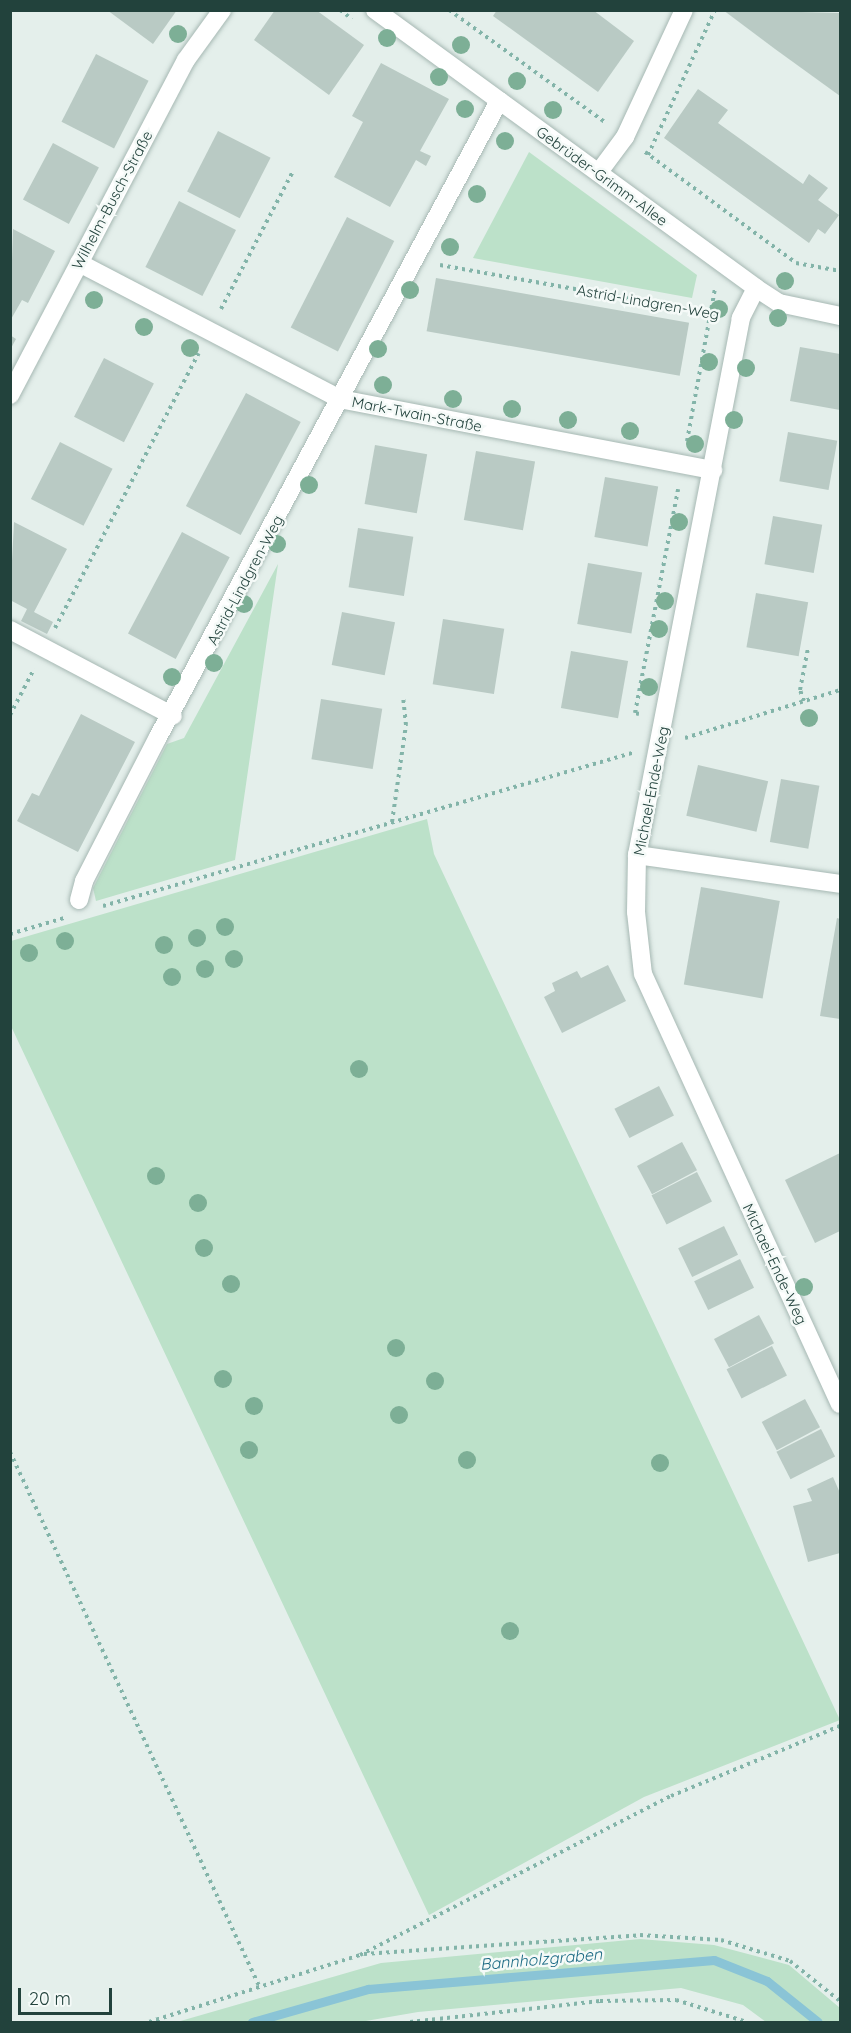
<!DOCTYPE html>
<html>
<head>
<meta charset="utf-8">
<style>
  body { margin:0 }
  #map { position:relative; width:851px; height:2033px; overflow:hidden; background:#e4efeb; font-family:Quicksand,sans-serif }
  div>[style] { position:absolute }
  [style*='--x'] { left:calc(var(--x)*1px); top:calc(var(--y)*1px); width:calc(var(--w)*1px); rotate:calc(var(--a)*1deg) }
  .green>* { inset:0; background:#bce1c9 }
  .stream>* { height:9px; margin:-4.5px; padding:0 4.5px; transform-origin:4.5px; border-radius:4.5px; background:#8ac4d6 }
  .building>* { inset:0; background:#b9cac4; transform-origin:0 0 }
  .path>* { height:4px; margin-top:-2px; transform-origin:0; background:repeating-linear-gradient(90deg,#83b4a9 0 3px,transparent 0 7.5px) }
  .roads { filter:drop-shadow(0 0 2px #a6b8b3) drop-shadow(0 0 2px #a6b8b3) }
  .street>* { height:18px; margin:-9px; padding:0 9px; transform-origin:9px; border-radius:9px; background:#fff }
  .trees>* { width:18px; height:18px; margin:-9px; border-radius:50%; background:#7daf96 }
  span { translate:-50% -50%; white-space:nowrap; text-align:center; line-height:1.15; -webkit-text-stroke:5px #f5faf8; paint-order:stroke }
  .street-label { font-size:15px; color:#22423c }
  .water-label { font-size:16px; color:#186882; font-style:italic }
  .frame { position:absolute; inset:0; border:12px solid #22423c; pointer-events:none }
  .scale { position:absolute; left:18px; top:1988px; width:94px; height:27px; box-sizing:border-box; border:3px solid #22423c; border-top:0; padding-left:8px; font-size:18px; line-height:21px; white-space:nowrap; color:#22423c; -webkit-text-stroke:4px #f5faf8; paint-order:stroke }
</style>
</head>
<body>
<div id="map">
  <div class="green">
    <i style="clip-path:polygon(529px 152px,697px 275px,692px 298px,473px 258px)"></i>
    <i style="clip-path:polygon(278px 564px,235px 860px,96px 901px,93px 888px,167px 744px,184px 738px)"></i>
    <i style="clip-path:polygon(427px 819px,434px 854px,840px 1720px,644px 1797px,429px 1915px,10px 1024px,11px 941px)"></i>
    <i style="clip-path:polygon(640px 1939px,714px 1945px,789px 1965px,840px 2008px,840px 2022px,766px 2022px,743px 2005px,681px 1988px,418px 2012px,360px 2022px,177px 2022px,381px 1963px)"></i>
  </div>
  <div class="stream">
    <i style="--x:252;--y:2022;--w:121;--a:-15.9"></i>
    <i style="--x:368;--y:1989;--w:347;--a:-4.8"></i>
    <i style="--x:714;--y:1960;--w:57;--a:21.6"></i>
    <i style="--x:767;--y:1981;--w:65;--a:38.8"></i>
  </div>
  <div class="building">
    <i style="clip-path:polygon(107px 10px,177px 10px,153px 44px)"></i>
    <i style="clip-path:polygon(275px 10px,316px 10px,364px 45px,329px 95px,254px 40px)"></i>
    <i style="clip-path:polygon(497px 10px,593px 10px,634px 41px,598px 92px,493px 16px)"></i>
    <i style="clip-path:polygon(723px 10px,840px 13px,840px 96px,775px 49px)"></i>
    <i style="left:96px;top:54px;width:59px;height:76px;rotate:27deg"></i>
    <i style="clip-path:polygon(381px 63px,449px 99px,420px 151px,431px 156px,426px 166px,416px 160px,390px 207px,334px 177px,363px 122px,352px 116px)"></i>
    <i style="clip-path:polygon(698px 89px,728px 110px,718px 123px,803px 184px,809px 174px,828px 188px,818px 200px,839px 215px,825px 234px,818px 229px,809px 243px,664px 138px)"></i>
    <i style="left:218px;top:131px;width:59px;height:68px;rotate:27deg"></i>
    <i style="left:53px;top:143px;width:52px;height:64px;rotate:28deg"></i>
    <i style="left:179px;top:201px;width:64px;height:74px;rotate:27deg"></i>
    <i style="left:347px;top:217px;width:53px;height:124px;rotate:27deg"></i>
    <i style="clip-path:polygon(13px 229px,55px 251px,28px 303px,22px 300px,10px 321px)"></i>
    <i style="left:436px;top:278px;width:257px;height:54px;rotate:10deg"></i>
    <i style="clip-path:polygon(10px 335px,16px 339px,10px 350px)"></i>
    <i style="clip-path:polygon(800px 347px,840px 354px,840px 410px,790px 401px)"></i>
    <i style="left:104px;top:358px;width:56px;height:66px;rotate:27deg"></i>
    <i style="left:246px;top:393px;width:62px;height:128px;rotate:28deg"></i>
    <i style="left:788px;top:432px;width:50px;height:50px;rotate:10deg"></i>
    <i style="left:60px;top:442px;width:59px;height:64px;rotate:27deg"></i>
    <i style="left:375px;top:445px;width:53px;height:60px;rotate:10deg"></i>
    <i style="left:476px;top:451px;width:60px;height:70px;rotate:10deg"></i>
    <i style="left:605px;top:477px;width:54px;height:61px;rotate:10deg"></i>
    <i style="left:773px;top:516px;width:50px;height:49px;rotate:10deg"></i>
    <i style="clip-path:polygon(14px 522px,67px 549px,34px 612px,53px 622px,47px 634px,21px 621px,27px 609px,10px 600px)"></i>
    <i style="left:358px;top:528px;width:56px;height:60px;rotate:9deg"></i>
    <i style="left:182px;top:532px;width:54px;height:115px;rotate:28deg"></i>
    <i style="left:588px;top:563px;width:55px;height:62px;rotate:10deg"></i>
    <i style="left:756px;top:593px;width:53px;height:55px;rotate:10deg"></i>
    <i style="left:342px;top:612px;width:54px;height:54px;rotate:11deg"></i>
    <i style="left:443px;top:619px;width:62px;height:66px;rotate:9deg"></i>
    <i style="left:571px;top:651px;width:58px;height:58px;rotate:10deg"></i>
    <i style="left:321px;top:699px;width:62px;height:61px;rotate:9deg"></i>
    <i style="clip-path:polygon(81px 714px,135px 742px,78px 852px,17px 821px,32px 793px,39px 796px)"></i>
    <i style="left:698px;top:765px;width:72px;height:52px;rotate:13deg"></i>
    <i style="left:781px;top:779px;width:39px;height:64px;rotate:10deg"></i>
    <i style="left:701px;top:887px;width:80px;height:99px;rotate:10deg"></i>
    <i style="clip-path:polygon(837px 918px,840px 919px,840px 1019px,820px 1016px)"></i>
    <i style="clip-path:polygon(608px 965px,626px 1001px,562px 1033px,544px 997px,555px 991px,552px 983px,577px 971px,581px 978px)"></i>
    <i style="left:659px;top:1086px;width:33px;height:50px;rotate:63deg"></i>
    <i style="left:682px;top:1142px;width:32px;height:51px;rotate:62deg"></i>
    <i style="clip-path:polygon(840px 1153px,840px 1231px,815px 1243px,785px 1180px)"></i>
    <i style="left:697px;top:1172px;width:33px;height:51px;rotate:63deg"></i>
    <i style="left:724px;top:1226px;width:32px;height:51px;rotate:64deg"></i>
    <i style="left:740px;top:1259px;width:32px;height:51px;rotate:64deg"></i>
    <i style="left:759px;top:1315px;width:32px;height:51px;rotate:62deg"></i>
    <i style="left:772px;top:1346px;width:33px;height:51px;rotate:63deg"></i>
    <i style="left:805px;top:1399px;width:32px;height:49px;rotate:62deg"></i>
    <i style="left:821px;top:1429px;width:31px;height:50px;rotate:63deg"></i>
    <i style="clip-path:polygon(833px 1477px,840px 1493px,840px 1553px,808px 1562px,793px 1506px,812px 1501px,807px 1489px)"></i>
  </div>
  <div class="path">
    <i style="--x:340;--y:10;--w:15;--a:37"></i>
    <i style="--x:449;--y:10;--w:192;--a:35.7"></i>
    <i style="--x:645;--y:152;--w:187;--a:36.3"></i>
    <i style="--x:796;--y:263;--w:45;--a:10.3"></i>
    <i style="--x:648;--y:155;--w:160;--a:-65.2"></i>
    <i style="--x:440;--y:265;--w:274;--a:10.1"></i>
    <i style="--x:221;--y:309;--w:156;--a:-62.4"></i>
    <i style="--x:687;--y:441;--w:155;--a:-79.6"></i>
    <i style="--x:55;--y:628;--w:310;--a:-62.4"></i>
    <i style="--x:804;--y:701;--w:12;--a:-110"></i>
    <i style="--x:800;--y:690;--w:43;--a:-79.2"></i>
    <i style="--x:639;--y:714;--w:4;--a:-166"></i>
    <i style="--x:635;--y:713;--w:228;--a:-79.1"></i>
    <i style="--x:10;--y:715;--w:52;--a:-62.4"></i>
    <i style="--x:685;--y:738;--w:162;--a:-17.2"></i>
    <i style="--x:392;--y:822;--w:98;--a:-81.8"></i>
    <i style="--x:406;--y:725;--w:28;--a:-96"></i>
    <i style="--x:103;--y:906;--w:551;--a:-16.13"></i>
    <i style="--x:10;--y:934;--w:56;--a:-16.5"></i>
    <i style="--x:10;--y:1452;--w:591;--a:64.99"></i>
    <i style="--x:364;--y:1954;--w:277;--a:-3.9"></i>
    <i style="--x:640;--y:1935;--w:81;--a:3.5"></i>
    <i style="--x:721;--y:1940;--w:72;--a:16.9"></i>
    <i style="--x:790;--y:1961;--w:64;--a:38.7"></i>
    <i style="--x:149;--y:2022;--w:221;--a:-17.6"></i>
    <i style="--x:360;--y:1955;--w:349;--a:-27.1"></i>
    <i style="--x:671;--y:1796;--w:183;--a:-22.5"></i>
    <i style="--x:410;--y:2022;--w:191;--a:-6.3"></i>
    <i style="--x:600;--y:2001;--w:76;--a:-0.8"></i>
    <i style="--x:676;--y:2000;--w:74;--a:17.2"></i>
  </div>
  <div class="roads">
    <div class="street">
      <i style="--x:375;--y:10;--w:472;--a:36.1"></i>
      <i style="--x:756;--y:288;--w:27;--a:33"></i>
      <i style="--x:779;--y:303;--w:62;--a:12"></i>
      <i style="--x:599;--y:172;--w:44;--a:-53.4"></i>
      <i style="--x:625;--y:137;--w:140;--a:-65.1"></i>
      <i style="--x:79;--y:263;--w:294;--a:27.5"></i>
      <i style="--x:340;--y:399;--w:380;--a:10.8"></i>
      <i style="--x:756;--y:288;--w:34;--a:117"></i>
      <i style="--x:741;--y:318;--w:547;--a:100.96"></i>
      <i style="--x:637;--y:855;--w:57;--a:91"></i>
      <i style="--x:636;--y:912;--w:62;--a:83.6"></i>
      <i style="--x:643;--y:974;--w:473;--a:65.4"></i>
      <i style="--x:10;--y:395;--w:378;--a:-62.3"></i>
      <i style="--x:186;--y:60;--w:62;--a:-54.2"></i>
      <i style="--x:10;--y:630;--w:184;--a:27.8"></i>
      <i style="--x:637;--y:855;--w:205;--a:8.1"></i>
      <i style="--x:79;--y:900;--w:20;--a:-75"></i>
      <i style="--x:84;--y:881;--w:162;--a:-62.8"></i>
      <i style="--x:158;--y:737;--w:722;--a:-61.8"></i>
    </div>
  </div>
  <div class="trees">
    <i style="left:178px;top:34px"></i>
    <i style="left:387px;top:38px"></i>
    <i style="left:461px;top:45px"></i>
    <i style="left:439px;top:77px"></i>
    <i style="left:517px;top:81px"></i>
    <i style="left:465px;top:109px"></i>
    <i style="left:553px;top:110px"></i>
    <i style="left:505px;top:141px"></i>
    <i style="left:477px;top:194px"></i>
    <i style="left:450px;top:247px"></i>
    <i style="left:785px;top:281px"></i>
    <i style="left:410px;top:290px"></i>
    <i style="left:94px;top:300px"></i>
    <i style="left:719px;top:309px"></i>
    <i style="left:778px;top:318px"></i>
    <i style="left:144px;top:327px"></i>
    <i style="left:190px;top:348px"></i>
    <i style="left:378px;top:349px"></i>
    <i style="left:709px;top:362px"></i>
    <i style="left:746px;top:368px"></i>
    <i style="left:383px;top:385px"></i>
    <i style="left:453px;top:399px"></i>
    <i style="left:512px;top:409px"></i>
    <i style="left:568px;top:420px"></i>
    <i style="left:734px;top:420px"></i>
    <i style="left:630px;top:431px"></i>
    <i style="left:695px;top:444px"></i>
    <i style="left:309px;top:485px"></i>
    <i style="left:679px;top:522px"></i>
    <i style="left:277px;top:544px"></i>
    <i style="left:665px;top:601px"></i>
    <i style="left:244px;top:604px"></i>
    <i style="left:659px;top:629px"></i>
    <i style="left:214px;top:663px"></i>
    <i style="left:172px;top:677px"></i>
    <i style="left:649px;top:687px"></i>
    <i style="left:809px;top:718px"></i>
    <i style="left:225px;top:927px"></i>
    <i style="left:197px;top:938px"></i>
    <i style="left:65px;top:941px"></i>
    <i style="left:164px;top:945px"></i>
    <i style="left:29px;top:953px"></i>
    <i style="left:234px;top:959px"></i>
    <i style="left:205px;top:969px"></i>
    <i style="left:172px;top:977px"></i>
    <i style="left:359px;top:1069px"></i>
    <i style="left:156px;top:1176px"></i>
    <i style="left:198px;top:1203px"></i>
    <i style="left:204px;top:1248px"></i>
    <i style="left:231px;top:1284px"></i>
    <i style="left:804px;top:1287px"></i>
    <i style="left:396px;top:1348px"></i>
    <i style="left:223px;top:1379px"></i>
    <i style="left:435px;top:1381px"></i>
    <i style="left:254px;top:1406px"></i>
    <i style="left:399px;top:1415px"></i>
    <i style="left:249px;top:1450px"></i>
    <i style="left:467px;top:1460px"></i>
    <i style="left:660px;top:1463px"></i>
    <i style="left:510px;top:1631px"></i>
  </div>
  <div class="street-label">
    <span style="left:602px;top:176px;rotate:36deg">Gebrüder-Grimm-Allee</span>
    <span style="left:112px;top:200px;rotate:-62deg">Wilhelm-Busch-Straße</span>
    <span style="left:648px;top:302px;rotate:10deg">Astrid-Lindgren-Weg</span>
    <span style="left:417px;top:414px;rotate:11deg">Mark-Twain-Straße</span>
    <span style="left:245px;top:580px;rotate:-62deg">Astrid-Lindgren-Weg</span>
    <span style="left:651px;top:791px;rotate:-79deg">Michael-Ende-Weg</span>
    <span style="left:775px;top:1264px;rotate:65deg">Michael-Ende-Weg</span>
  </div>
  <div class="water-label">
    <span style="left:541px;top:1959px;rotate:-5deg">Bannholzgraben</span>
  </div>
  <div class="frame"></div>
  <div class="scale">20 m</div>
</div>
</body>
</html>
